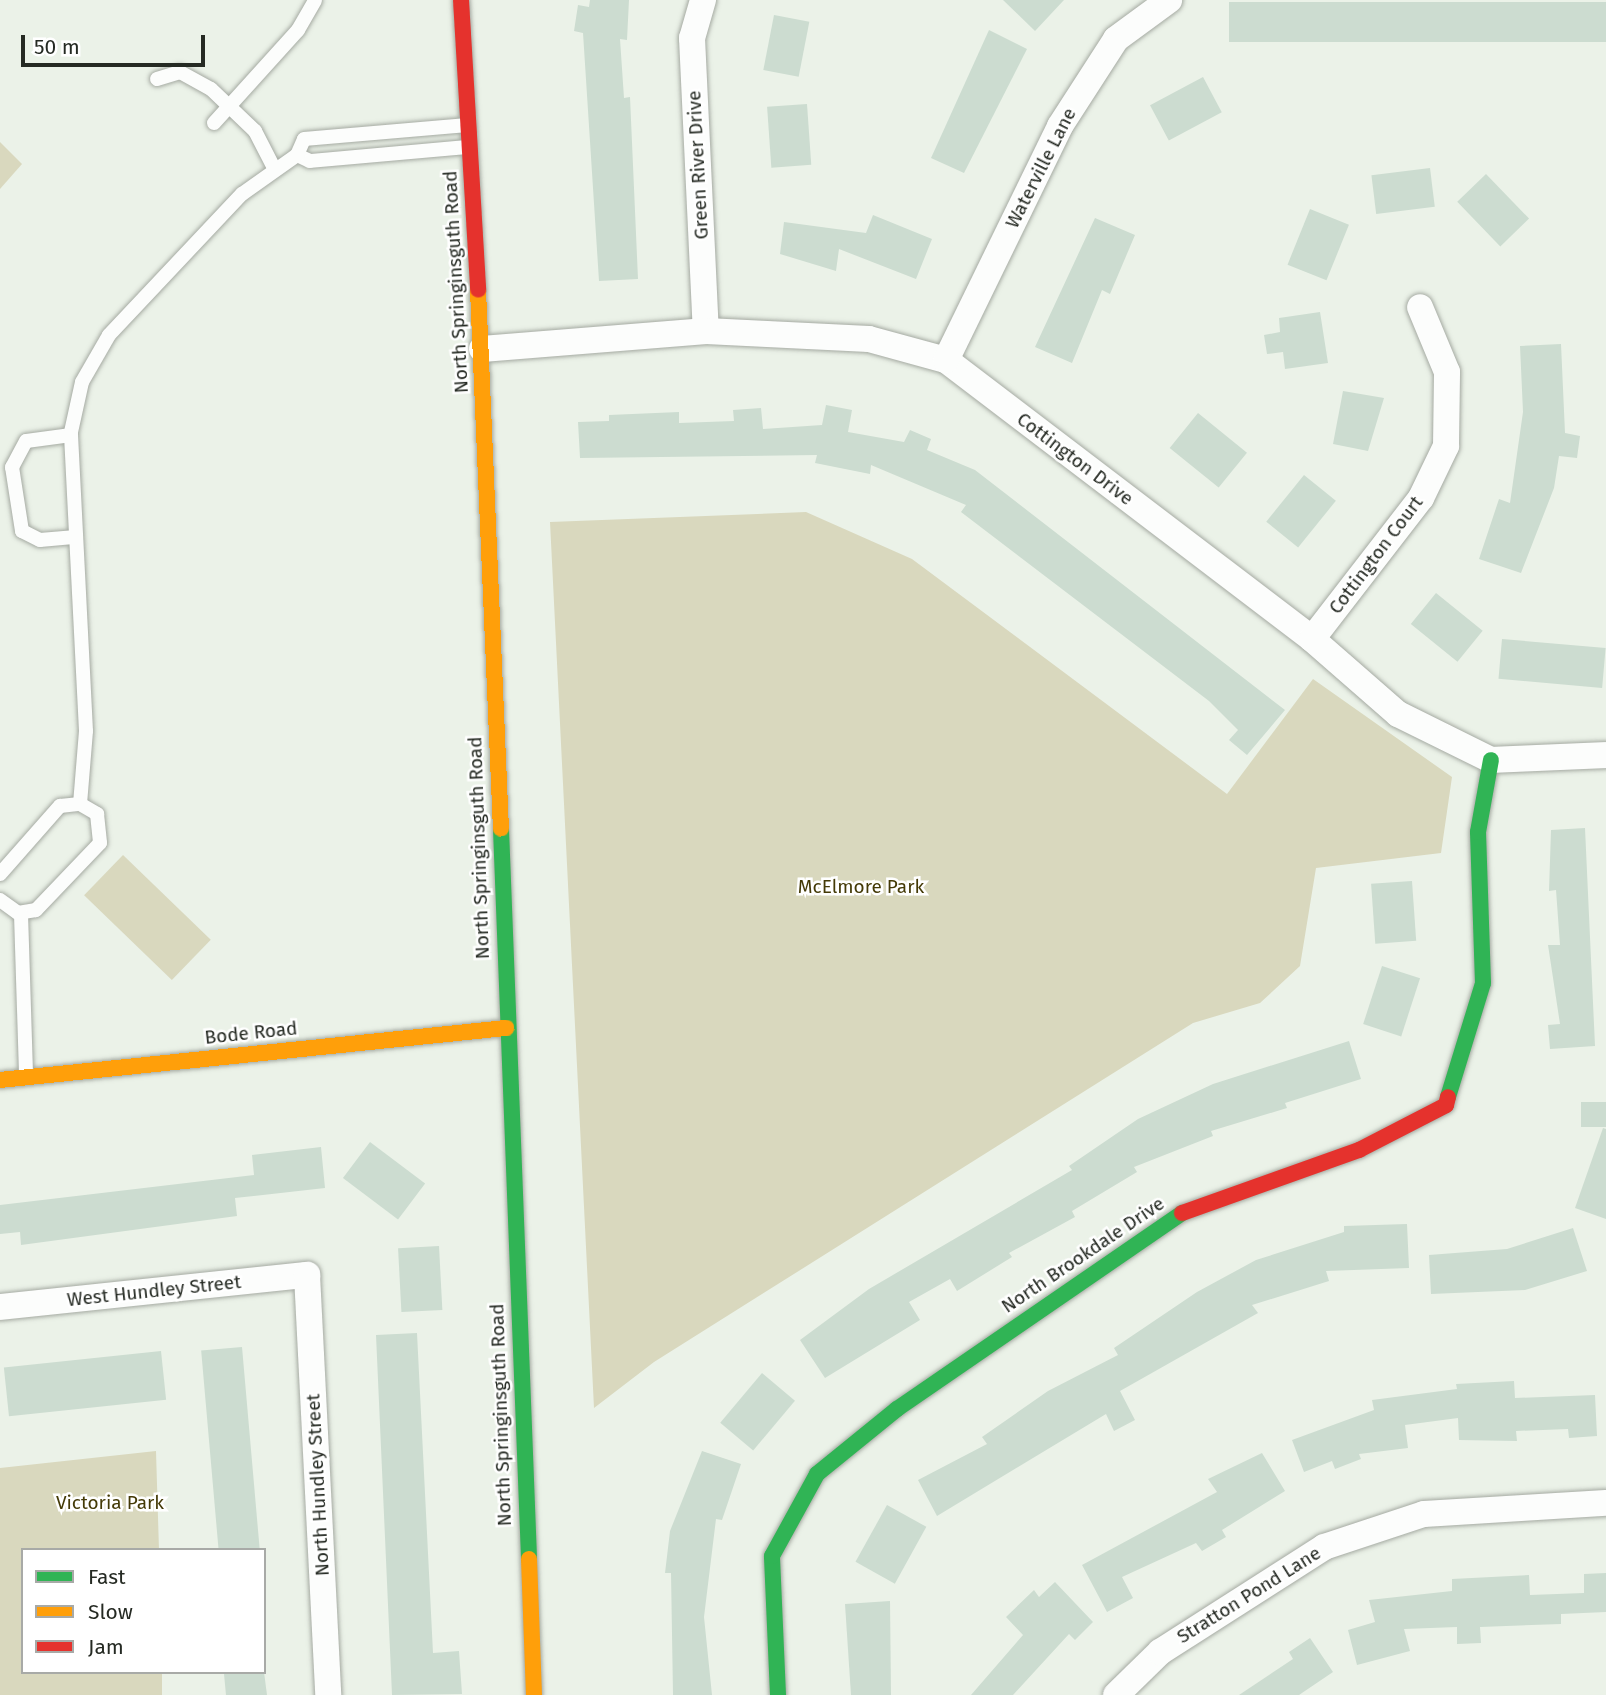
<!DOCTYPE html>
<html>
<head>
<meta charset="utf-8">
<style>
  body { margin:0 }
  #map { position:relative; width:1606px; height:1695px; overflow:hidden; background:#ebf2e8; font-family:"Fira Sans",sans-serif }
  div>[style] { position:absolute }
  [style*='--x'] { left:calc(var(--x)*1px); top:calc(var(--y)*1px); width:calc(var(--w)*1px); rotate:calc(var(--a)*1deg) }
  .green>* { inset:0; background:#d9d8be; transform-origin:0 0 }
  .building>* { inset:0; background:#ccdcd0; transform-origin:0 0 }
  .roads { filter:drop-shadow(0 0 2px #a5aaa2) drop-shadow(0 0 2px #a5aaa2) }
  .lane>* { height:14px; margin:-7px; padding:0 7px; transform-origin:7px; border-radius:7px; background:#fcfdfc }
  .street>* { height:26px; margin:-13px; padding:0 13px; transform-origin:13px; border-radius:13px; background:#fcfdfc }
  .fast>* { height:16px; margin:-8px; padding:0 8px; transform-origin:8px; border-radius:8px; background:#30b455 }
  .slow>* { height:16px; margin:-8px; padding:0 8px; transform-origin:8px; border-radius:8px; background:#ff9f0a }
  .jam>* { height:16px; margin:-8px; padding:0 8px; transform-origin:8px; border-radius:8px; background:#e5322d }
  span { translate:-50% -50%; white-space:nowrap; text-align:center; line-height:1.15; -webkit-text-stroke:5px #fff; paint-order:stroke }
  .street-label { font-size:19px; color:#252a23 }
  .park-label { font-size:19px; color:#443a07 }
  .legend { position:absolute; left:21px; top:1548px; width:245px; height:126px; box-sizing:border-box; background:#fff; border:2px solid #a8aaa7; margin:0; padding:9px 12px; list-style:none; font-size:21px; color:#252a23 }
  .legend li { display:flex; align-items:center; gap:14px; height:35px }
  .legend b { width:35px; border:2px solid #a8aaa7 }
  .scale { position:absolute; left:21px; top:35px; width:184px; height:32px; box-sizing:border-box; border:4px solid #252a23; border-top:0; padding-left:9px; font-size:21px; line-height:24px; white-space:nowrap; color:#252a23; -webkit-text-stroke:5px #fff; paint-order:stroke }
</style>
</head>
<body>
<div id="map">
  <div class="green">
    <i style="clip-path:polygon(0 142px,22px 164px,0 189px)"></i>
    <i style="clip-path:polygon(806px 512px,912px 559px,1227px 794px,1313px 679px,1452px 777px,1441px 853px,1316px 868px,1300px 966px,1260px 1003px,1193px 1023px,654px 1362px,594px 1408px,550px 522px)"></i>
    <i style="left:123px;top:855px;width:122px;height:56px;rotate:44deg"></i>
    <i style="clip-path:polygon(156px 1451px,159px 1550px,23px 1550px,23px 1672px,162px 1672px,162px 1695px,0 1695px,0 1468px)"></i>
  </div>
  <div class="building">
    <i style="clip-path:polygon(590px 0,629px 0,627px 40px,620px 39px,624px 98px,630px 97px,638px 279px,599px 281px,583px 33px,574px 31px,578px 5px,589px 7px)"></i>
    <i style="clip-path:polygon(1003px 0,1064px 0,1035px 31px)"></i>
    <i style="left:1606px;top:2px;width:40px;height:377px;rotate:90deg"></i>
    <i style="left:774px;top:15px;width:36px;height:56px;rotate:11deg"></i>
    <i style="clip-path:polygon(989px 30px,1027px 49px,964px 173px,931px 158px)"></i>
    <i style="left:1203px;top:77px;width:40px;height:60px;rotate:62deg"></i>
    <i style="left:807px;top:104px;width:61px;height:40px;rotate:86deg"></i>
    <i style="left:1430px;top:168px;width:39px;height:59px;rotate:83deg"></i>
    <i style="left:1486px;top:174px;width:62px;height:40px;rotate:46deg"></i>
    <i style="left:1310px;top:209px;width:42px;height:60px;rotate:22deg"></i>
    <i style="clip-path:polygon(873px 215px,932px 239px,916px 279px,839px 249px,836px 271px,780px 254px,784px 222px,866px 233px)"></i>
    <i style="clip-path:polygon(1095px 218px,1135px 235px,1110px 294px,1102px 290px,1072px 363px,1035px 347px)"></i>
    <i style="clip-path:polygon(1320px 312px,1328px 363px,1285px 369px,1283px 352px,1267px 354px,1264px 335px,1280px 332px,1279px 318px)"></i>
    <i style="clip-path:polygon(1561px 344px,1565px 433px,1580px 436px,1577px 458px,1559px 456px,1554px 488px,1521px 573px,1479px 559px,1499px 499px,1510px 503px,1523px 412px,1520px 346px)"></i>
    <i style="clip-path:polygon(1343px 391px,1384px 398px,1368px 451px,1333px 444px)"></i>
    <i style="clip-path:polygon(826px 405px,852px 410px,848px 432px,904px 442px,910px 430px,931px 439px,927px 450px,975px 470px,1285px 710px,1247px 755px,1229px 740px,1238px 730px,1209px 701px,961px 512px,966px 505px,871px 465px,870px 474px,815px 463px,817px 455px,580px 458px,578px 422px,609px 421px,609px 415px,679px 412px,679px 423px,734px 421px,733px 410px,761px 408px,763px 429px,822px 425px)"></i>
    <i style="left:1198px;top:413px;width:63px;height:45px;rotate:39deg"></i>
    <i style="left:1304px;top:475px;width:41px;height:60px;rotate:39deg"></i>
    <i style="left:1436px;top:593px;width:60px;height:40px;rotate:39deg"></i>
    <i style="left:1502px;top:639px;width:104px;height:40px;rotate:5deg"></i>
    <i style="clip-path:polygon(1585px 828px,1595px 1046px,1550px 1049px,1548px 1025px,1560px 1024px,1548px 945px,1560px 945px,1556px 890px,1549px 891px,1551px 830px)"></i>
    <i style="left:1412px;top:881px;width:60px;height:41px;rotate:86deg"></i>
    <i style="left:1382px;top:966px;width:40px;height:61px;rotate:18deg"></i>
    <i style="clip-path:polygon(1349px 1041px,1361px 1079px,1285px 1103px,1287px 1108px,1211px 1131px,1213px 1136px,1134px 1167px,1137px 1172px,1072px 1211px,1075px 1217px,1009px 1253px,1012px 1257px,957px 1291px,950px 1279px,909px 1302px,920px 1320px,825px 1378px,800px 1340px,869px 1289px,1072px 1170px,1069px 1166px,1138px 1119px,1213px 1084px)"></i>
    <i style="left:1606px;top:1102px;width:25px;height:25px;rotate:90deg"></i>
    <i style="clip-path:polygon(1603px 1128px,1606px 1129px,1606px 1219px,1575px 1208px)"></i>
    <i style="left:370px;top:1142px;width:69px;height:45px;rotate:37deg"></i>
    <i style="clip-path:polygon(321px 1147px,325px 1188px,235px 1198px,237px 1216px,21px 1245px,20px 1232px,0 1234px,0 1205px,254px 1175px,252px 1155px)"></i>
    <i style="clip-path:polygon(1407px 1224px,1409px 1268px,1326px 1271px,1329px 1281px,1252px 1305px,1258px 1313px,1120px 1391px,1135px 1420px,1114px 1431px,1106px 1414px,937px 1516px,918px 1480px,987px 1444px,982px 1437px,1048px 1391px,1118px 1355px,1114px 1348px,1197px 1292px,1256px 1260px,1344px 1232px,1344px 1226px)"></i>
    <i style="clip-path:polygon(1573px 1228px,1587px 1271px,1525px 1290px,1431px 1294px,1429px 1255px,1507px 1249px)"></i>
    <i style="left:439px;top:1246px;width:64px;height:41px;rotate:87deg"></i>
    <i style="clip-path:polygon(417px 1333px,433px 1653px,459px 1651px,462px 1694px,392px 1695px,376px 1335px)"></i>
    <i style="left:242px;top:1347px;width:204px;height:41px;rotate:85deg"></i>
    <i style="left:161px;top:1351px;width:49px;height:158px;rotate:84deg"></i>
    <i style="left:762px;top:1373px;width:43px;height:65px;rotate:40deg"></i>
    <i style="clip-path:polygon(1514px 1381px,1515px 1398px,1595px 1395px,1597px 1436px,1569px 1438px,1568px 1429px,1516px 1431px,1517px 1441px,1459px 1440px,1458px 1418px,1405px 1425px,1408px 1448px,1359px 1454px,1361px 1459px,1335px 1469px,1332px 1461px,1304px 1472px,1292px 1440px,1374px 1410px,1372px 1400px,1457px 1389px,1456px 1384px)"></i>
    <i style="clip-path:polygon(702px 1451px,741px 1464px,722px 1520px,716px 1519px,704px 1617px,712px 1695px,673px 1695px,671px 1573px,665px 1573px,670px 1531px)"></i>
    <i style="clip-path:polygon(1262px 1453px,1285px 1491px,1222px 1530px,1226px 1537px,1202px 1551px,1196px 1543px,1122px 1577px,1133px 1598px,1107px 1612px,1082px 1565px,1217px 1492px,1208px 1479px)"></i>
    <i style="left:887px;top:1505px;width:45px;height:65px;rotate:29deg"></i>
    <i style="clip-path:polygon(1606px 1573px,1606px 1612px,1561px 1614px,1561px 1624px,1480px 1627px,1481px 1643px,1457px 1644px,1457px 1627px,1404px 1629px,1410px 1651px,1357px 1665px,1348px 1630px,1375px 1622px,1369px 1600px,1452px 1591px,1452px 1579px,1529px 1575px,1530px 1595px,1584px 1593px,1584px 1574px)"></i>
    <i style="clip-path:polygon(1055px 1582px,1093px 1622px,1075px 1640px,1069px 1634px,1013px 1695px,971px 1695px,1023px 1635px,1006px 1617px,1034px 1590px,1039px 1597px)"></i>
    <i style="clip-path:polygon(890px 1601px,891px 1695px,851px 1695px,845px 1604px)"></i>
    <i style="clip-path:polygon(1310px 1638px,1333px 1672px,1299px 1695px,1239px 1695px,1293px 1659px,1289px 1652px)"></i>
    <i style="clip-path:polygon(264px 1672px,267px 1695px,226px 1695px,224px 1674px)"></i>
  </div>
  <div class="roads">
    <div class="lane">
      <i style="--x:157;--y:79;--w:24;--a:-17"></i>
      <i style="--x:180;--y:72;--w:35;--a:29"></i>
      <i style="--x:211;--y:89;--w:61;--a:43.7"></i>
      <i style="--x:255;--y:131;--w:42;--a:62.8"></i>
      <i style="--x:214;--y:123;--w:125;--a:-47.9"></i>
      <i style="--x:298;--y:30;--w:34;--a:-60"></i>
      <i style="--x:297;--y:155;--w:14;--a:25"></i>
      <i style="--x:310;--y:161;--w:159;--a:-5.1"></i>
      <i style="--x:71;--y:435;--w:45;--a:172.4"></i>
      <i style="--x:26;--y:441;--w:30;--a:118"></i>
      <i style="--x:12;--y:467;--w:65;--a:81.1"></i>
      <i style="--x:22;--y:531;--w:20;--a:27"></i>
      <i style="--x:40;--y:540;--w:36;--a:-5"></i>
      <i style="--x:80;--y:804;--w:73;--a:-85.3"></i>
      <i style="--x:86;--y:731;--w:299;--a:-92.9"></i>
      <i style="--x:71;--y:432;--w:51;--a:-77.6"></i>
      <i style="--x:82;--y:382;--w:54;--a:-60.1"></i>
      <i style="--x:109;--y:335;--w:194;--a:-46.7"></i>
      <i style="--x:242;--y:194;--w:67;--a:-35.3"></i>
      <i style="--x:297;--y:155;--w:17;--a:-66"></i>
      <i style="--x:304;--y:139;--w:164;--a:-4.9"></i>
      <i style="--x:0;--y:874;--w:91;--a:-48.6"></i>
      <i style="--x:60;--y:806;--w:20;--a:-6"></i>
      <i style="--x:80;--y:804;--w:20;--a:30"></i>
      <i style="--x:97;--y:814;--w:29;--a:84"></i>
      <i style="--x:100;--y:843;--w:93;--a:133.7"></i>
      <i style="--x:36;--y:910;--w:18;--a:171"></i>
      <i style="--x:18;--y:913;--w:22;--a:-144"></i>
      <i style="--x:21;--y:914;--w:162;--a:88.2"></i>
    </div>
    <div class="street">
      <i style="--x:703;--y:0;--w:40;--a:106"></i>
      <i style="--x:692;--y:38;--w:293;--a:87.3"></i>
      <i style="--x:482;--y:349;--w:225;--a:-4.6"></i>
      <i style="--x:706;--y:331;--w:163;--a:2.8"></i>
      <i style="--x:869;--y:339;--w:80;--a:15.3"></i>
      <i style="--x:946;--y:360;--w:460;--a:37.3"></i>
      <i style="--x:1312;--y:639;--w:114;--a:41.1"></i>
      <i style="--x:1398;--y:714;--w:104;--a:26.3"></i>
      <i style="--x:1491;--y:760;--w:115;--a:-2.5"></i>
      <i style="--x:946;--y:360;--w:260;--a:-64"></i>
      <i style="--x:1060;--y:126;--w:103;--a:-57.2"></i>
      <i style="--x:1116;--y:39;--w:66;--a:-36.3"></i>
      <i style="--x:1312;--y:639;--w:178;--a:-52.3"></i>
      <i style="--x:1421;--y:498;--w:58;--a:-64.3"></i>
      <i style="--x:1446;--y:446;--w:74;--a:-89.2"></i>
      <i style="--x:1447;--y:372;--w:70;--a:-112.6"></i>
      <i style="--x:0;--y:1307;--w:309;--a:-6"></i>
      <i style="--x:307;--y:1275;--w:421;--a:87.1"></i>
      <i style="--x:1116;--y:1695;--w:62;--a:-44.3"></i>
      <i style="--x:1160;--y:1652;--w:195;--a:-32.6"></i>
      <i style="--x:1324;--y:1547;--w:105;--a:-18.3"></i>
      <i style="--x:1424;--y:1514;--w:182;--a:-3.5"></i>
    </div>
    <div class="fast">
      <i style="--x:501;--y:829;--w:731;--a:87.8"></i>
      <i style="--x:1448;--y:1097;--w:119;--a:-72.9"></i>
      <i style="--x:1483;--y:983;--w:151;--a:-91.9"></i>
      <i style="--x:1478;--y:832;--w:73;--a:-79.8"></i>
      <i style="--x:778;--y:1695;--w:139;--a:-92.5"></i>
      <i style="--x:772;--y:1556;--w:94;--a:-61.2"></i>
      <i style="--x:817;--y:1474;--w:103;--a:-39.1"></i>
      <i style="--x:897;--y:1409;--w:346;--a:-34.5"></i>
    </div>
    <div class="slow">
      <i style="--x:478;--y:290;--w:539;--a:87.56"></i>
      <i style="--x:0;--y:1080;--w:509;--a:-5.87"></i>
      <i style="--x:529;--y:1559;--w:136;--a:87.9"></i>
    </div>
    <div class="jam">
      <i style="--x:461;--y:0;--w:290;--a:86.6"></i>
      <i style="--x:1182;--y:1213;--w:188;--a:-19.6"></i>
      <i style="--x:1359;--y:1150;--w:98;--a:-27.3"></i>
      <i style="--x:1446;--y:1105;--w:8;--a:-76"></i>
    </div>
  </div>
  <div class="street-label">
    <span style="left:698px;top:165px;rotate:-93deg">Green River Drive</span>
    <span style="left:1041px;top:168px;rotate:-63deg">Waterville Lane</span>
    <span style="left:456px;top:282px;rotate:-93deg">North Springinsguth Road</span>
    <span style="left:1075px;top:459px;rotate:37deg">Cottington Drive</span>
    <span style="left:1376px;top:555px;rotate:-53deg">Cottington Court</span>
    <span style="left:479px;top:848px;rotate:-92deg">North Springinsguth Road</span>
    <span style="left:251px;top:1033px;rotate:-6deg">Bode Road</span>
    <span style="left:1083px;top:1255px;rotate:-34deg">North Brookdale Drive</span>
    <span style="left:154px;top:1291px;rotate:-6deg">West Hundley Street</span>
    <span style="left:501px;top:1415px;rotate:-92deg">North Springinsguth Road</span>
    <span style="left:318px;top:1485px;rotate:-93deg">North Hundley Street</span>
    <span style="left:1249px;top:1595px;rotate:-32deg">Stratton Pond Lane</span>
  </div>
  <div class="park-label">
    <span style="left:861px;top:887px">McElmore Park</span>
    <span style="left:110px;top:1503px">Victoria Park</span>
  </div>
  <ul class="legend">
  <li><b style="height:9px;background:#30b455"></b>Fast</li>
  <li><b style="height:9px;background:#ff9f0a"></b>Slow</li>
  <li><b style="height:9px;background:#e5322d"></b>Jam</li>
  </ul>
  <div class="scale">50 m</div>
</div>
</body>
</html>
